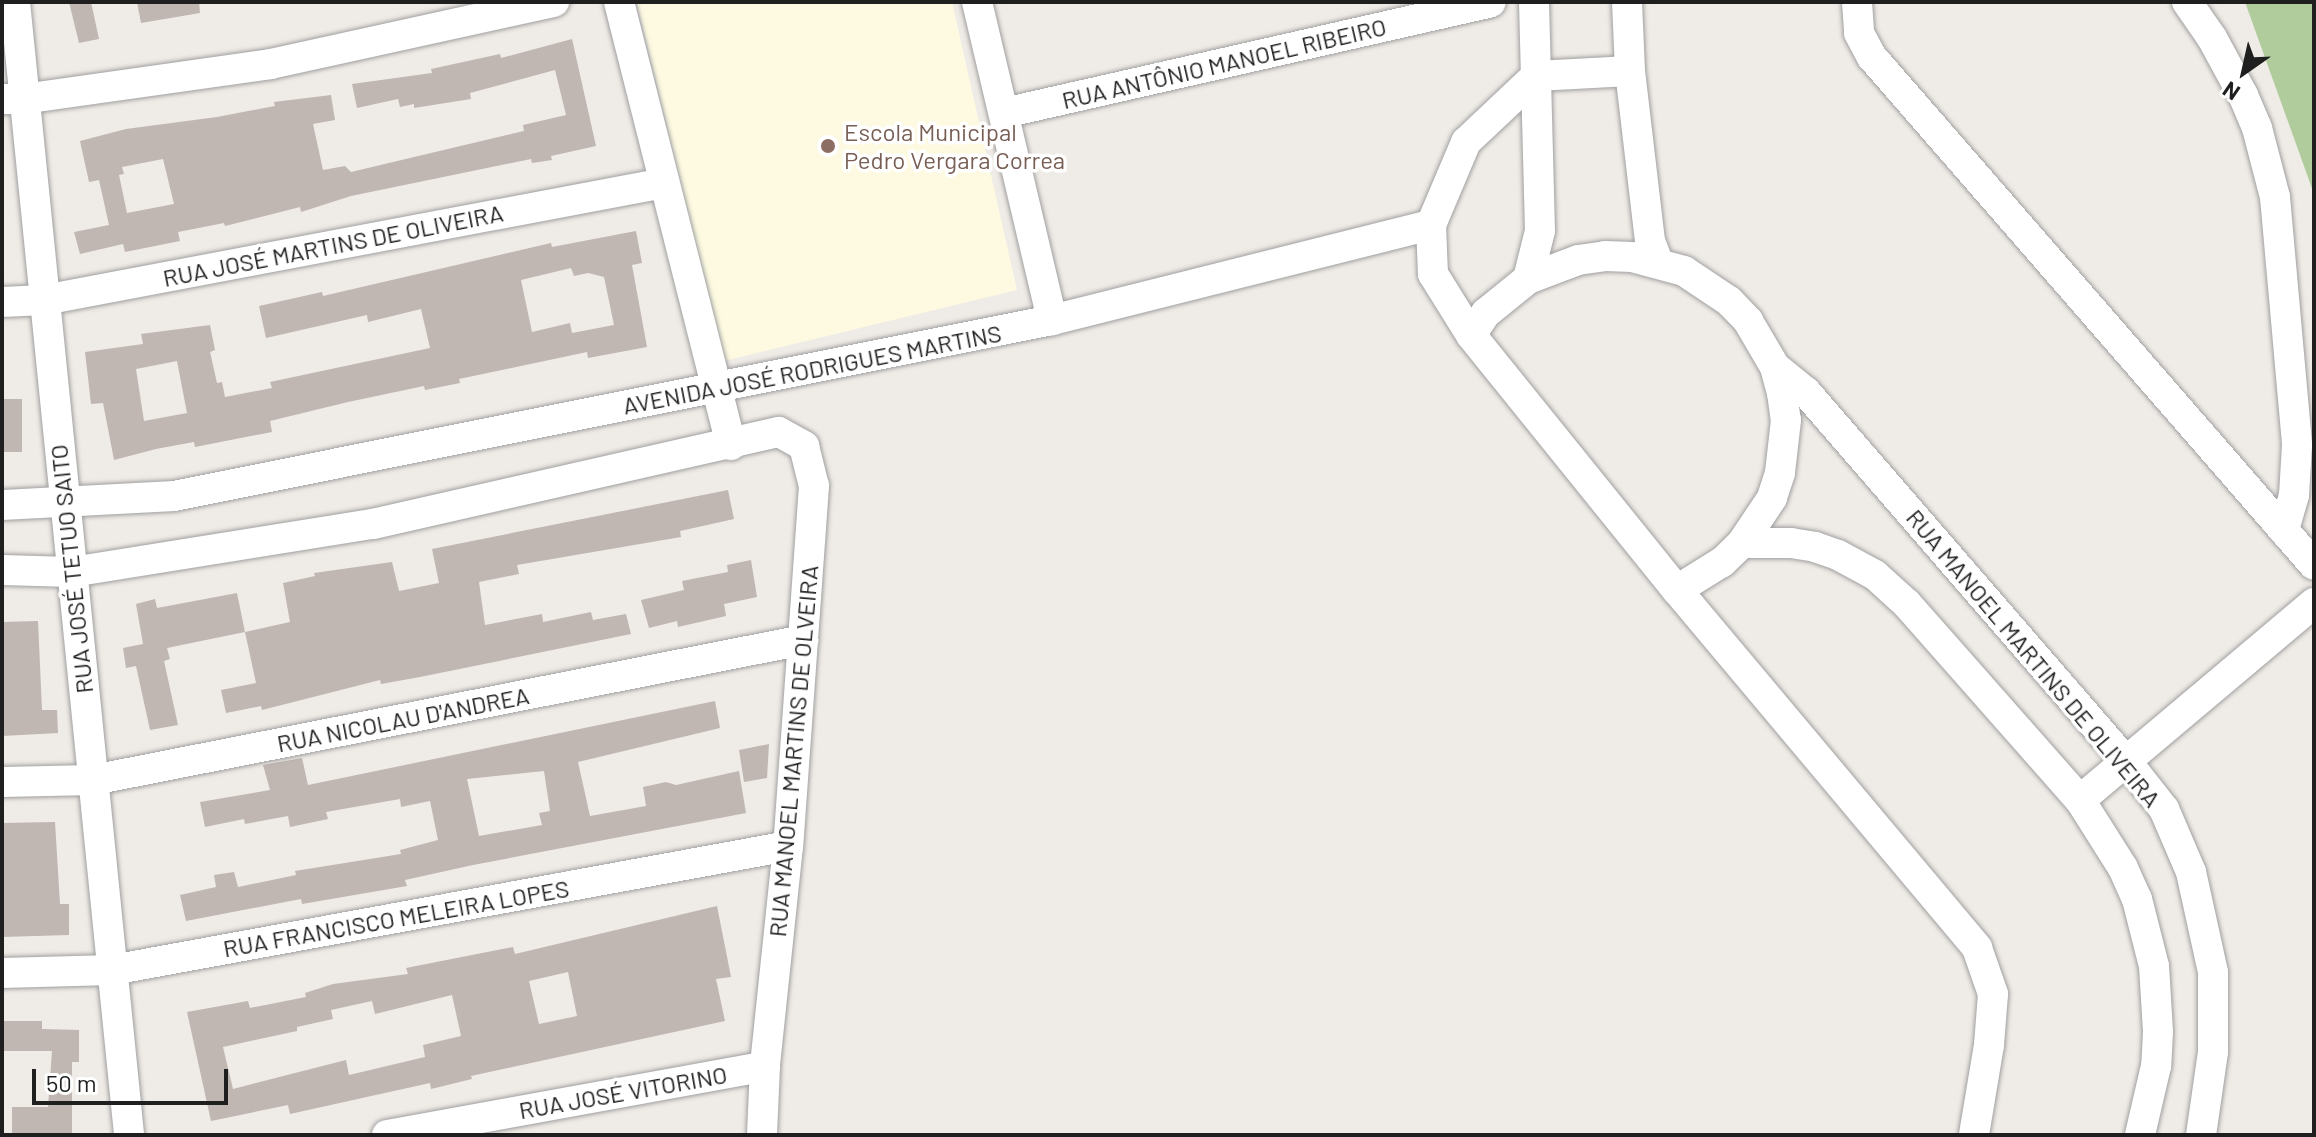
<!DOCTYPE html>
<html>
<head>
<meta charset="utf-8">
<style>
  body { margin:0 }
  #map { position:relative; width:2316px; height:1137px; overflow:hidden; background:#efebe6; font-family:Barlow,sans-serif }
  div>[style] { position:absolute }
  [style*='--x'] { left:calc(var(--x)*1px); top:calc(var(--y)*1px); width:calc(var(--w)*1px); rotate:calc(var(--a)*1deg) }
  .education>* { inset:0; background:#fdfae1 }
  .forest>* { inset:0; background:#b0cc9d }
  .building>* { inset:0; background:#c0b6b2; transform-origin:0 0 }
  .roads { filter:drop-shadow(0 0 2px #a0a0a0) drop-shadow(0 0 2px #a0a0a0) }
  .street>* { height:30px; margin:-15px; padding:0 15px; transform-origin:15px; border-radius:15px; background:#fff }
  .dots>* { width:22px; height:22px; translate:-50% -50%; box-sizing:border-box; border:4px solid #fff; border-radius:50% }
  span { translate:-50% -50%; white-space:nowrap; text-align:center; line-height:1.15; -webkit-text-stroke:7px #fff; paint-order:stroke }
  .street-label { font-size:24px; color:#1f1f1f }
  .education-label { font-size:24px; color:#785e54 }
  .left { translate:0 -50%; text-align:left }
  .frame { position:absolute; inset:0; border:4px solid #1f1f1f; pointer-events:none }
  .north { position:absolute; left:2204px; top:32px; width:80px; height:80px; -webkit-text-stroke:6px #fff; paint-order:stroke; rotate:214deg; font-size:22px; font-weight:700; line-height:32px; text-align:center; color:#1f1f1f }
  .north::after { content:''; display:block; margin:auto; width:28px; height:36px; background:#1f1f1f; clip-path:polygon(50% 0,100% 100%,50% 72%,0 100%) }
  .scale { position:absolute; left:32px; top:1069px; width:196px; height:36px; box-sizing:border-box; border:4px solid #1f1f1f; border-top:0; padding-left:10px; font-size:24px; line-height:28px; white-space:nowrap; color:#1f1f1f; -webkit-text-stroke:6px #fff; paint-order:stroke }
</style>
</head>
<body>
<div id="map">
  <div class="education">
    <i style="clip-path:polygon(637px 2px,952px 2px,1017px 290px,724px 361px)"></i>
  </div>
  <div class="forest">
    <i style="clip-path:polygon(2245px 2px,2314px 2px,2314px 194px)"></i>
  </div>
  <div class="building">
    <i style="clip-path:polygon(69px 2px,91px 2px,99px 39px,79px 43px)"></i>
    <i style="clip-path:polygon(137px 2px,199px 2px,200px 13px,141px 23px)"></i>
    <i style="clip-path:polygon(evenodd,572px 39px,596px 146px,551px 156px,552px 160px,532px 163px,531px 159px,351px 196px,301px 212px,300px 207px,225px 226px,224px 223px,178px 232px,180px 241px,125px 252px,123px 244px,80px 254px,74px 232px,109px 225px,99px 180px,89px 182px,80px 141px,126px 129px,217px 117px,275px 106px,274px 102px,331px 95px,335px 120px,313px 124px,323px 170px,345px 166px,351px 172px,524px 131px,523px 125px,566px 115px,555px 70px,470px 93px,471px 99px,414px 108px,414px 104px,400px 107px,398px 99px,357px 108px,352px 84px,432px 73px,431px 69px,500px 54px,501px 58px,572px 39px,163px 159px,174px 204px,127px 213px,119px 175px,124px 174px,122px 167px,163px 159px)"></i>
    <i style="clip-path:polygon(evenodd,636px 231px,642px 263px,632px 265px,647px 347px,588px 358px,587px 352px,459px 379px,460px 383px,425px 390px,424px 386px,348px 402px,270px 421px,272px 432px,195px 447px,194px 442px,156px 449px,114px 460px,103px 403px,91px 404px,85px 352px,143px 344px,141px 334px,210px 325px,215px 350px,210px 352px,217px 383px,222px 382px,225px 397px,272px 388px,270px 382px,430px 348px,421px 309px,368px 322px,367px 315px,266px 338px,259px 306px,322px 292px,323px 296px,551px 243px,552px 247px,636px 231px,571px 268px,574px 276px,588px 273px,604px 277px,614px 325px,572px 333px,570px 323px,532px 332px,521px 280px,571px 268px,636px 231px,177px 361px,187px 413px,144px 421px,136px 369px,177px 361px)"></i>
    <i style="left:22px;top:399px;width:53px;height:20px;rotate:90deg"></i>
    <i style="clip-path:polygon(728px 490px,734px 519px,680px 531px,681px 537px,517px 565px,519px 574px,479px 582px,485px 625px,542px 614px,543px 622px,591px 612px,593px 620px,626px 614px,631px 634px,420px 677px,381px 684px,380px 680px,262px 710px,261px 706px,226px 713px,221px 690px,256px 683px,245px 632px,167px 648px,170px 659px,164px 661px,178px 725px,150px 730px,136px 666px,126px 668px,123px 648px,143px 644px,136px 604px,155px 599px,157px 608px,237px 593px,245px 632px,290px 622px,283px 583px,315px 576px,314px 573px,392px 562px,399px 591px,439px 583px,432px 549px)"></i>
    <i style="clip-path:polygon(751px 560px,757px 597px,724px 604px,726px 616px,678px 627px,677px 621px,649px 628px,641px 600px,684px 590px,682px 581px,728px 572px,727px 565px)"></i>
    <i style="clip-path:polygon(38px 621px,42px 710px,57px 710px,58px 733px,2px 736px,2px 622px)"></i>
    <i style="clip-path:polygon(evenodd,715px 701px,720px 728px,578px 762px,590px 816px,646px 806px,643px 787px,666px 782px,676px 785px,739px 771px,746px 813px,473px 865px,405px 880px,407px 886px,302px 904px,301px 899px,186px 921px,180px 895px,216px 887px,214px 875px,234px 872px,238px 887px,296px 875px,295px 871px,401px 854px,400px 850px,438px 840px,430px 801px,401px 807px,400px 799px,326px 812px,328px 819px,290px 827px,288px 816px,245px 824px,244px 819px,205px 827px,200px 802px,270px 790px,263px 765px,302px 758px,308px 785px,715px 701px,544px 771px,550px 811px,539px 813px,542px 825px,479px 836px,467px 779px,544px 771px)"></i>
    <i style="clip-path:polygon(769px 744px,767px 778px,744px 782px,739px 750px)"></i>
    <i style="clip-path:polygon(55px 822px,60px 904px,69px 904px,69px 935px,2px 937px,2px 823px)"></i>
    <i style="clip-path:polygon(evenodd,717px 906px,731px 977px,716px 979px,725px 1021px,471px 1076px,472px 1079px,431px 1089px,430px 1083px,290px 1114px,288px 1105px,211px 1121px,187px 1012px,248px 1001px,250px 1008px,306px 997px,305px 993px,333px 984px,408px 974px,406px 968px,513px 947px,515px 954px,717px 906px,568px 972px,577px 1016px,539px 1024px,529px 981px,568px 972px,717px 906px,452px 995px,461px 1036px,423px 1045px,425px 1057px,349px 1075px,346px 1060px,233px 1089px,223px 1047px,297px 1031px,297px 1027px,333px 1019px,331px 1010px,372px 1001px,375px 1014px,452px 995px)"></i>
    <i style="clip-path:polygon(2px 1021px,42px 1021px,42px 1029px,79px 1030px,79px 1062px,72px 1062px,72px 1135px,12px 1135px,12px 1107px,48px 1107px,52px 1051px,2px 1051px)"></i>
  </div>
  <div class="roads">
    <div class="street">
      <i style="--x:15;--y:2;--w:1139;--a:84.25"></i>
      <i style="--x:619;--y:2;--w:457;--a:75.8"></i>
      <i style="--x:977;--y:2;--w:327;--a:76.7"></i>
      <i style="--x:1627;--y:2;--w:69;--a:87.5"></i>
      <i style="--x:1630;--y:71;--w:171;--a:83.3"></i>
      <i style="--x:1650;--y:241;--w:22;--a:69"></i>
      <i style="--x:1857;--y:2;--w:31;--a:86"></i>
      <i style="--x:1859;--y:33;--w:27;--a:62"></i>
      <i style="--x:1872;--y:57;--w:673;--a:48.97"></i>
      <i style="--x:2187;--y:2;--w:44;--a:55.2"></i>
      <i style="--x:2212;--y:38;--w:65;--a:61.5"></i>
      <i style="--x:2243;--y:95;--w:36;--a:67"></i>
      <i style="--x:2257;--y:128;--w:71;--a:75.4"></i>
      <i style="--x:2275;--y:197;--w:249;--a:84.9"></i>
      <i style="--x:2297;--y:445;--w:50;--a:93.4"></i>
      <i style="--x:2294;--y:495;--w:37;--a:106"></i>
      <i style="--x:1630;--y:71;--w:94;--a:177"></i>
      <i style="--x:1536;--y:76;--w:96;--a:136.7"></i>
      <i style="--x:1466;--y:142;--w:90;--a:112.9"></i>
      <i style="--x:1431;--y:225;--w:49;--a:87.7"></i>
      <i style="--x:1433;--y:274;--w:72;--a:58.1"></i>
      <i style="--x:1471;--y:335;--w:328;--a:51.1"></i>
      <i style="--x:1677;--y:590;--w:467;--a:50"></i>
      <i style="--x:1977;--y:948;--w:49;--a:70.8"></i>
      <i style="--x:1993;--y:994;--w:51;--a:94.5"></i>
      <i style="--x:1989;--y:1045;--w:91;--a:99.5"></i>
      <i style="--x:2;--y:99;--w:21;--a:0"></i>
      <i style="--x:23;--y:99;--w:250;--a:-8"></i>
      <i style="--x:271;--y:64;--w:290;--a:-12.4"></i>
      <i style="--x:1004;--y:113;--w:499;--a:-12.8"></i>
      <i style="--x:1528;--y:279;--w:49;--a:-76"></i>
      <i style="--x:1540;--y:231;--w:229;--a:-91.5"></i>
      <i style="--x:2;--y:302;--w:42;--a:-2.7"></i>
      <i style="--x:44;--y:300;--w:631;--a:-10.69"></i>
      <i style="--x:1471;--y:335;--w:27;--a:-56"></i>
      <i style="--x:1486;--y:313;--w:54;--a:-39"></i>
      <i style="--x:1528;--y:279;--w:53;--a:-20.8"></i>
      <i style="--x:1578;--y:260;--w:27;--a:-8"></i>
      <i style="--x:1605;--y:256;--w:27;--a:2"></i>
      <i style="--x:1632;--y:257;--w:54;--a:15.1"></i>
      <i style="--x:1684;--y:271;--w:54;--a:33.7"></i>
      <i style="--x:1729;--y:301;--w:28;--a:46"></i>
      <i style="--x:1748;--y:321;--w:53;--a:59.6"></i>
      <i style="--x:1775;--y:367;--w:27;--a:75"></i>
      <i style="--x:1782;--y:393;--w:27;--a:82"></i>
      <i style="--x:1786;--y:420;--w:53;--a:96.5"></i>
      <i style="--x:1780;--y:473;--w:26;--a:108"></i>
      <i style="--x:1772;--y:498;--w:54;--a:123.7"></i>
      <i style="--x:1742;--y:543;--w:28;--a:136"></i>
      <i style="--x:1722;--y:562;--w:53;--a:148.1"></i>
      <i style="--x:1775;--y:367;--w:40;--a:39"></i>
      <i style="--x:1806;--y:392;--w:490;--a:49.1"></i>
      <i style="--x:2127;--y:762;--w:60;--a:51.8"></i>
      <i style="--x:2164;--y:809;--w:69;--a:66.8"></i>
      <i style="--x:2191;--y:872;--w:102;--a:77.6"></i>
      <i style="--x:2213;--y:972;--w:80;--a:90"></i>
      <i style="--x:2213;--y:1052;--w:84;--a:98.2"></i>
      <i style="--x:2;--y:505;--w:172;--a:-3"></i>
      <i style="--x:174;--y:496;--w:895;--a:-11.34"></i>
      <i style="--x:1052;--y:320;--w:391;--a:-14.1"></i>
      <i style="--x:1742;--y:543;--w:49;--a:0"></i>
      <i style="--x:1791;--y:543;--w:24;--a:9"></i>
      <i style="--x:1815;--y:547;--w:24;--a:19"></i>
      <i style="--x:1838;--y:555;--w:42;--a:28.4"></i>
      <i style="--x:1875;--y:575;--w:43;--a:42.2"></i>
      <i style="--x:1907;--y:604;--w:261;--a:48.6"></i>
      <i style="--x:2080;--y:800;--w:80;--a:57.7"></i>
      <i style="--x:2123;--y:868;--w:34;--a:66"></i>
      <i style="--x:2137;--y:899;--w:69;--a:75.8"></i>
      <i style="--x:2154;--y:966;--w:66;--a:86.5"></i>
      <i style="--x:2158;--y:1032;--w:34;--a:93"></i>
      <i style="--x:2156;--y:1066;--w:71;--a:103.1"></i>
      <i style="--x:2;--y:570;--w:70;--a:1.6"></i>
      <i style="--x:72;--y:572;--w:305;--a:-9.1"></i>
      <i style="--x:373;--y:524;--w:416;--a:-12.8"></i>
      <i style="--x:779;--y:432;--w:29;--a:29"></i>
      <i style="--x:804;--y:446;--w:41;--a:76"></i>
      <i style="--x:814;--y:486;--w:361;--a:94.1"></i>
      <i style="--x:788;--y:846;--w:221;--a:96"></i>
      <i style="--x:765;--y:1066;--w:69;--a:92.5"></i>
      <i style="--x:2;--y:782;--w:91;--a:-1.3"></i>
      <i style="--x:93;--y:780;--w:724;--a:-11.15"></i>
      <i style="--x:2080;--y:800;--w:306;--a:-40.1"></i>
      <i style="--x:2;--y:973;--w:110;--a:-1.6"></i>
      <i style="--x:112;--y:970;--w:687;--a:-10.39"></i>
      <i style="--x:387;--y:1135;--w:384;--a:-10.3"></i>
    </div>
  </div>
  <div class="dots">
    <i style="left:828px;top:146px;background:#8d6e63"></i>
  </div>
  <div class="street-label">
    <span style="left:1224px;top:63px;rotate:-13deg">RUA ANTÔNIO MANOEL RIBEIRO</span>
    <span style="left:333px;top:245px;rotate:-11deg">RUA JOSÉ MARTINS DE OLIVEIRA</span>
    <span style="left:812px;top:369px;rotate:-11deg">AVENIDA JOSÉ RODRIGUES MARTINS</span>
    <span style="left:71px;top:569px;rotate:-96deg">RUA JOSÉ TETUO SAITO</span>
    <span style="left:2034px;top:658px;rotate:50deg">RUA MANOEL MARTINS DE OLIVEIRA</span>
    <span style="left:403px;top:719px;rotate:-11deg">RUA NICOLAU D'ANDREA</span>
    <span style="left:793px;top:751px;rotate:-85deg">RUA MANOEL MARTINS DE OLVEIRA</span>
    <span style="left:396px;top:918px;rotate:-10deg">RUA FRANCISCO MELEIRA LOPES</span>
    <span style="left:623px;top:1092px;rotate:-10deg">RUA JOSÉ VITORINO</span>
  </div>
  <div class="education-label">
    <span class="left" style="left:844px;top:146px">Escola Municipal<br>Pedro Vergara Correa</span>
  </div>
  <div class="frame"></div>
  <div class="north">N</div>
  <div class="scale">50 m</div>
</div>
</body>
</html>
